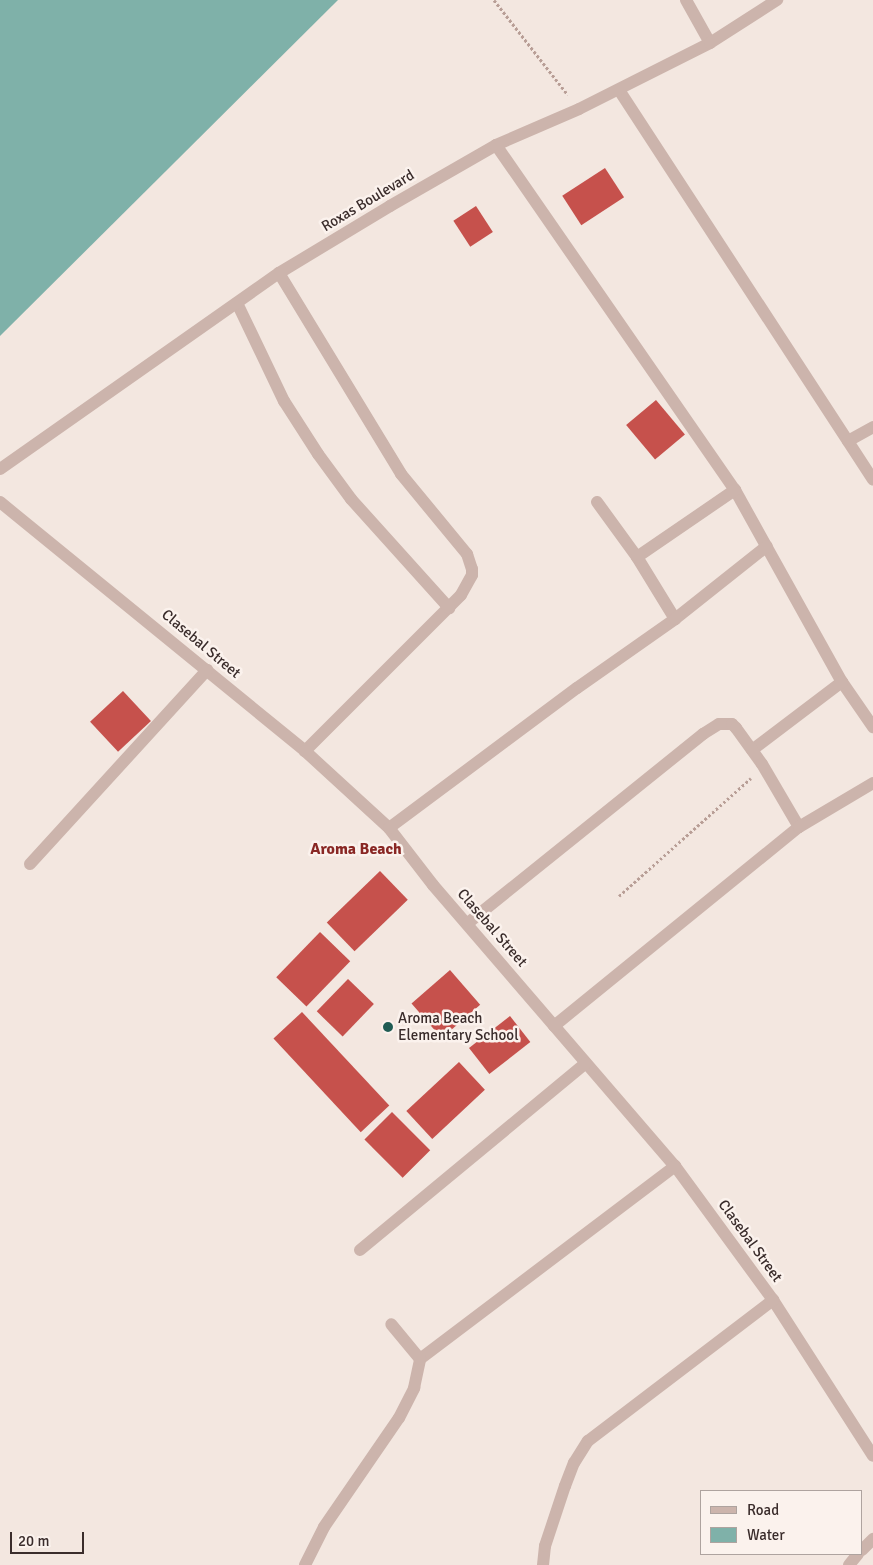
<!DOCTYPE html>
<html>
<head>
<meta charset="utf-8">
<style>
  body { margin:0 }
  #map { position:relative; width:873px; height:1565px; overflow:hidden; background:#f3e7e0; font-family:Signika,sans-serif }
  div>[style] { position:absolute }
  [style*='--x'] { left:calc(var(--x)*1px); top:calc(var(--y)*1px); width:calc(var(--w)*1px); rotate:calc(var(--a)*1deg) }
  .water>* { inset:0; background:#7fb1a9 }
  .building>* { inset:0; background:#c6514c; transform-origin:0 0 }
  .path>* { height:3px; margin-top:-1.5px; transform-origin:0; background:repeating-linear-gradient(90deg,#b89e96 0 2.5px,transparent 0 5px) }
  .minor>* { height:12px; margin:-6px; padding:0 6px; transform-origin:6px; border-radius:6px; background:#ccb4ac }
  .dots>* { width:14px; height:14px; translate:-50% -50%; box-sizing:border-box; border:2px solid #fbf2ed; border-radius:50% }
  span { translate:-50% -50%; white-space:nowrap; text-align:center; line-height:1.15; -webkit-text-stroke:5px #fbf2ed; paint-order:stroke }
  .street-label { font-size:15px; color:#3a2c2b }
  .poi-label { font-size:15px; color:#3a2c2b }
  .left { translate:0 -50%; text-align:left }
  .neighbourhood-label { font-size:16px; color:#892724; font-weight:700 }
  .legend { position:absolute; left:700px; top:1490px; width:162px; height:65px; box-sizing:border-box; background:#fbf2ed; border:1px solid #aea39f; margin:0; padding:6px 9px; list-style:none; font-size:15px; color:#3a2c2b }
  .legend li { display:flex; align-items:center; gap:10px; height:25px }
  .legend b { width:25px; border:1px solid #aea39f }
  .scale { position:absolute; left:10px; top:1532px; width:74px; height:22px; box-sizing:border-box; border:2px solid #3a2c2b; border-top:0; padding-left:6px; font-size:15px; line-height:18px; white-space:nowrap; color:#3a2c2b; -webkit-text-stroke:4px #fbf2ed; paint-order:stroke }
</style>
</head>
<body>
<div id="map">
  <div class="water">
    <i style="clip-path:polygon(0 0,338px 0,0 336px)"></i>
  </div>
  <div class="building">
    <i style="left:605px;top:168px;width:35px;height:51px;rotate:57deg"></i>
    <i style="left:476px;top:206px;width:31px;height:27px;rotate:57deg"></i>
    <i style="left:656px;top:400px;width:45px;height:39px;rotate:50deg"></i>
    <i style="left:123px;top:691px;width:41px;height:45px;rotate:47deg"></i>
    <i style="left:380px;top:871px;width:40px;height:74px;rotate:46deg"></i>
    <i style="left:320px;top:932px;width:42px;height:63px;rotate:44deg"></i>
    <i style="left:450px;top:970px;width:46px;height:51px;rotate:49deg"></i>
    <i style="left:348px;top:979px;width:36px;height:45px;rotate:44deg"></i>
    <i style="left:302px;top:1012px;width:128px;height:39px;rotate:47deg"></i>
    <i style="left:510px;top:1016px;width:33px;height:52px;rotate:52deg"></i>
    <i style="left:459px;top:1062px;width:38px;height:72px;rotate:47deg"></i>
    <i style="left:392px;top:1112px;width:54px;height:39px;rotate:45deg"></i>
  </div>
  <div class="path">
    <i style="--x:494;--y:0;--w:120;--a:52.1"></i>
    <i style="--x:619;--y:896;--w:177;--a:-41.8"></i>
  </div>
  <div class="minor">
    <i style="--x:686;--y:0;--w:49;--a:60.8"></i>
    <i style="--x:619;--y:90;--w:465;--a:56.9"></i>
    <i style="--x:496;--y:145;--w:420;--a:55.3"></i>
    <i style="--x:735;--y:490;--w:220;--a:60.9"></i>
    <i style="--x:842;--y:682;--w:55;--a:55.4"></i>
    <i style="--x:279;--y:273;--w:235;--a:58.7"></i>
    <i style="--x:401;--y:474;--w:104;--a:50.5"></i>
    <i style="--x:467;--y:554;--w:16;--a:72"></i>
    <i style="--x:472;--y:569;--w:6;--a:90"></i>
    <i style="--x:472;--y:575;--w:23;--a:119"></i>
    <i style="--x:461;--y:595;--w:221;--a:135"></i>
    <i style="--x:237;--y:303;--w:109;--a:64.4"></i>
    <i style="--x:284;--y:401;--w:63;--a:57.3"></i>
    <i style="--x:318;--y:454;--w:56;--a:53.7"></i>
    <i style="--x:351;--y:499;--w:147;--a:48"></i>
    <i style="--x:848;--y:441;--w:29;--a:-29"></i>
    <i style="--x:0;--y:469;--w:341;--a:-35.1"></i>
    <i style="--x:279;--y:273;--w:130;--a:-31.1"></i>
    <i style="--x:390;--y:206;--w:122;--a:-29.9"></i>
    <i style="--x:496;--y:145;--w:90;--a:-23.4"></i>
    <i style="--x:579;--y:109;--w:147;--a:-26.7"></i>
    <i style="--x:710;--y:43;--w:80;--a:-32.7"></i>
    <i style="--x:0;--y:502;--w:394;--a:39.2"></i>
    <i style="--x:305;--y:751;--w:114;--a:42.5"></i>
    <i style="--x:389;--y:828;--w:72;--a:52.3"></i>
    <i style="--x:433;--y:885;--w:371;--a:49.3"></i>
    <i style="--x:675;--y:1166;--w:166;--a:53.8"></i>
    <i style="--x:773;--y:1300;--w:185;--a:57.3"></i>
    <i style="--x:597;--y:502;--w:68;--a:54"></i>
    <i style="--x:637;--y:557;--w:73;--a:58.5"></i>
    <i style="--x:637;--y:557;--w:119;--a:-34.4"></i>
    <i style="--x:752;--y:750;--w:113;--a:-37.1"></i>
    <i style="--x:389;--y:828;--w:234;--a:-36.7"></i>
    <i style="--x:577;--y:688;--w:120;--a:-35.1"></i>
    <i style="--x:675;--y:619;--w:117;--a:-38.4"></i>
    <i style="--x:30;--y:864;--w:263;--a:-47.6"></i>
    <i style="--x:468;--y:923;--w:302;--a:-38.8"></i>
    <i style="--x:703;--y:734;--w:19;--a:-32"></i>
    <i style="--x:719;--y:724;--w:13;--a:0"></i>
    <i style="--x:732;--y:724;--w:6;--a:45"></i>
    <i style="--x:736;--y:728;--w:44;--a:54.2"></i>
    <i style="--x:762;--y:764;--w:73;--a:59.6"></i>
    <i style="--x:554;--y:1026;--w:316;--a:-39.1"></i>
    <i style="--x:799;--y:827;--w:86;--a:-30.7"></i>
    <i style="--x:360;--y:1250;--w:293;--a:-39.6"></i>
    <i style="--x:420;--y:1359;--w:320;--a:-37.1"></i>
    <i style="--x:862;--y:1550;--w:16;--a:-45"></i>
    <i style="--x:305;--y:1565;--w:42;--a:-63.4"></i>
    <i style="--x:324;--y:1527;--w:132;--a:-55.5"></i>
    <i style="--x:399;--y:1418;--w:34;--a:-63"></i>
    <i style="--x:414;--y:1388;--w:30;--a:-78"></i>
    <i style="--x:420;--y:1359;--w:45;--a:-129.6"></i>
    <i style="--x:543;--y:1565;--w:19;--a:-84"></i>
    <i style="--x:545;--y:1546;--w:63;--a:-71.6"></i>
    <i style="--x:565;--y:1486;--w:25;--a:-69"></i>
    <i style="--x:574;--y:1463;--w:26;--a:-58"></i>
    <i style="--x:588;--y:1441;--w:233;--a:-37.3"></i>
    <i style="--x:849;--y:1565;--w:14;--a:-51"></i>
  </div>
  <div class="dots">
    <i style="left:388px;top:1027px;background:#205c54"></i>
  </div>
  <div class="street-label">
    <span style="left:368px;top:201px;rotate:-31deg">Roxas Boulevard</span>
    <span style="left:201px;top:644px;rotate:40deg">Clasebal Street</span>
    <span style="left:492px;top:928px;rotate:49deg">Clasebal Street</span>
    <span style="left:750px;top:1241px;rotate:54deg">Clasebal Street</span>
  </div>
  <div class="poi-label">
    <span class="left" style="left:398px;top:1027px">Aroma Beach<br>Elementary School</span>
  </div>
  <div class="neighbourhood-label">
    <span style="left:356px;top:849px">Aroma Beach</span>
  </div>
  <ul class="legend">
  <li><b style="height:6px;background:#ccb4ac"></b>Road</li>
  <li><b style="height:14px;background:#7fb1a9"></b>Water</li>
  </ul>
  <div class="scale">20 m</div>
</div>
</body>
</html>
